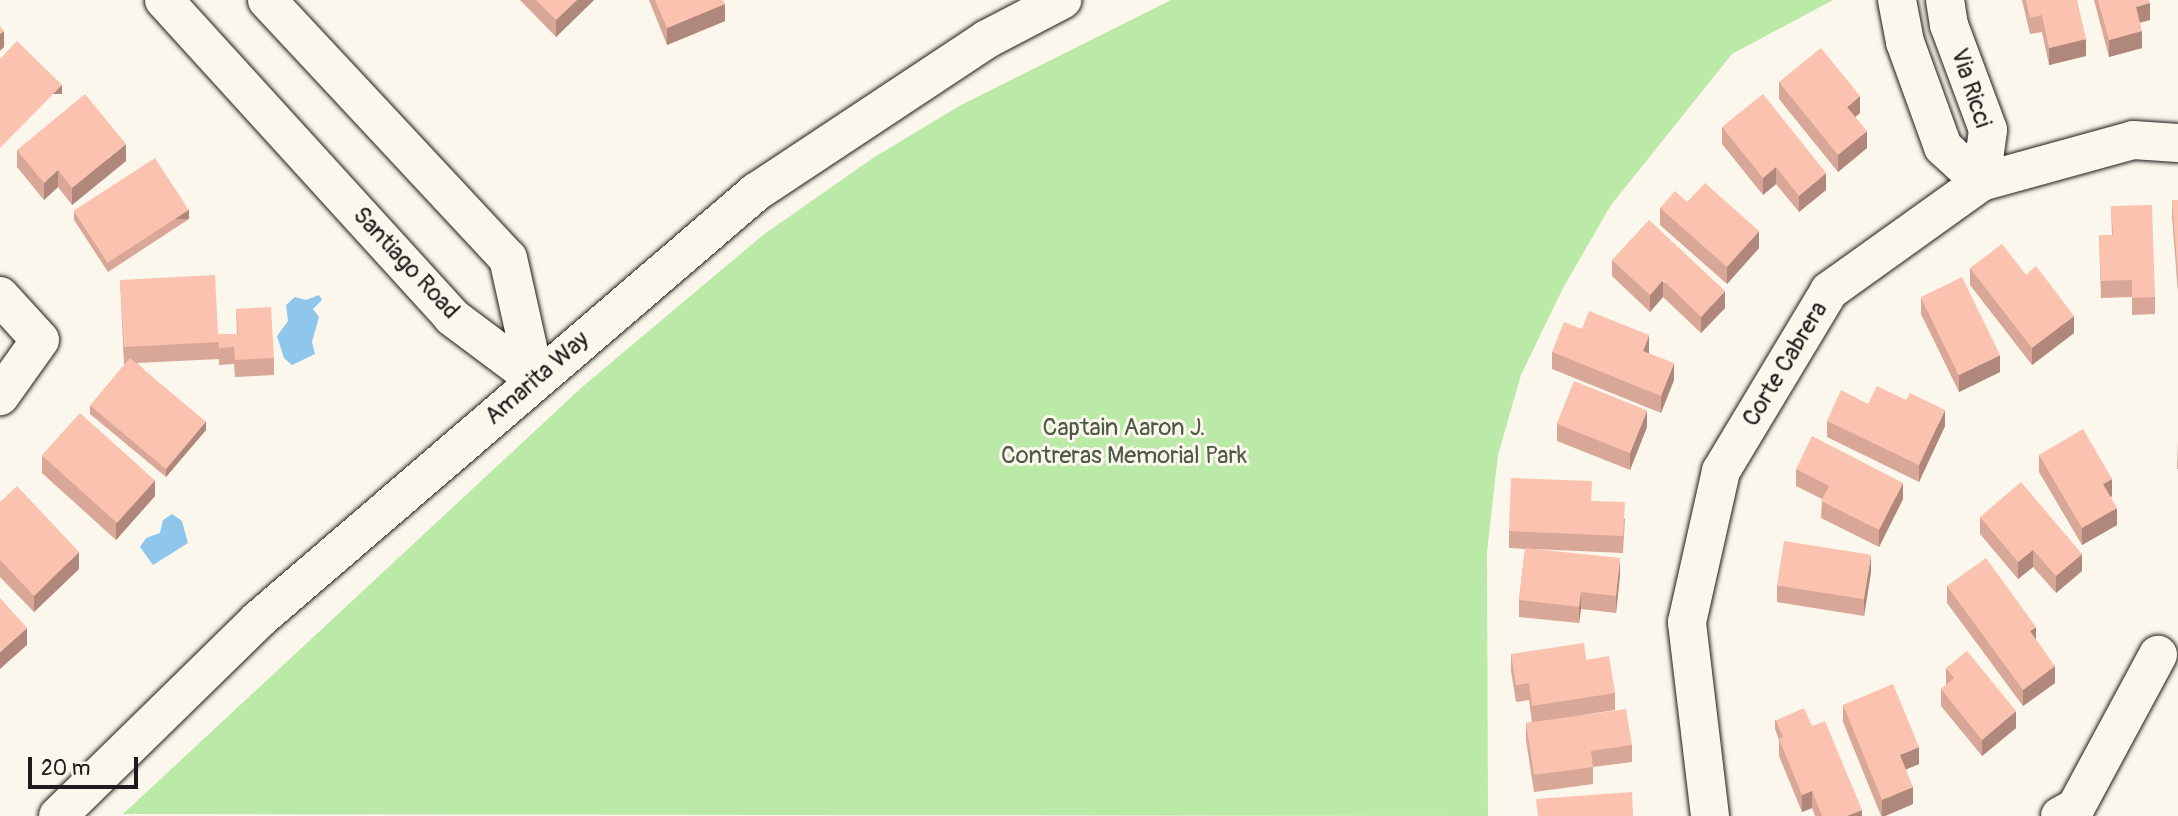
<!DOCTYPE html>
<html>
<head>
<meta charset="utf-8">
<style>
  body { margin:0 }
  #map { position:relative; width:2178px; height:816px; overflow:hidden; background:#fbf7ec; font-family:Pangolin,sans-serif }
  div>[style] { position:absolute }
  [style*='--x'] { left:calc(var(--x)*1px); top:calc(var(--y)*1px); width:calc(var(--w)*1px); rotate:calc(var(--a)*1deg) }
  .green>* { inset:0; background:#bbeaa8 }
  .water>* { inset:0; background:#8ec6ec }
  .roads { filter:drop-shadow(0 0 2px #1c1c1c) drop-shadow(0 0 2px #1c1c1c) }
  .minor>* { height:38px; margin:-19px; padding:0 19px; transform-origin:19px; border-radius:19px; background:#fbf7ec }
  .wall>* { inset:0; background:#d8a797 }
  .shaded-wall>* { inset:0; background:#b0887b; transform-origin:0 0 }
  .building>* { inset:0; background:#fbc2b0; transform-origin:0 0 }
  span { translate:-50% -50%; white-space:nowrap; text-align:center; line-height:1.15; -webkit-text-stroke:6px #fbf7ec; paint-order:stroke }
  .street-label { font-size:24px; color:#1c1c1c }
  .park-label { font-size:24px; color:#4c5a46 }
  .scale { position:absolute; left:28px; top:757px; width:110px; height:32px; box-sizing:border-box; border:4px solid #1c1c1c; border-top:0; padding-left:9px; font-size:21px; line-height:24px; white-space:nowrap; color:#1c1c1c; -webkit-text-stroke:5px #fbf7ec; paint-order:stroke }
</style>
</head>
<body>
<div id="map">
  <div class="green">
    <i style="clip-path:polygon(1171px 0,1833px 0,1732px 54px,1611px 205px,1563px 288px,1521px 375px,1498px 455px,1487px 552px,1488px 816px,123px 814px,581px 388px,763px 235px,873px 158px,961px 105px)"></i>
  </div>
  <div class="water">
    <i style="clip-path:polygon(319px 295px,322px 300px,313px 309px,319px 317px,312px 342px,315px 354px,292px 365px,284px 358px,277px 336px,288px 321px,286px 305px,295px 297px,306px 300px)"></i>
    <i style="clip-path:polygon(172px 514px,182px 521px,188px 543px,153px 565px,140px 547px,146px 538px,160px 533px,163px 520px)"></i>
  </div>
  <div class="roads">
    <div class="minor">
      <i style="--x:164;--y:0;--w:428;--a:47.7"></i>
      <i style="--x:452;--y:317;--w:104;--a:36.8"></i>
      <i style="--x:267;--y:0;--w:353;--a:47"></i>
      <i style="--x:508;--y:258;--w:124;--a:77.4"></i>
      <i style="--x:1897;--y:0;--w:43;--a:79.2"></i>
      <i style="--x:1905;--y:42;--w:112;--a:70.1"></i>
      <i style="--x:1943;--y:147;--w:52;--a:42.6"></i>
      <i style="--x:1945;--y:0;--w:25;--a:81"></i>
      <i style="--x:1949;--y:25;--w:112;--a:69.6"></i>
      <i style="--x:1988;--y:130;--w:52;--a:97.7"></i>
      <i style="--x:0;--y:296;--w:59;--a:47.7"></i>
      <i style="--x:40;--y:340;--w:69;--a:125.5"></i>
      <i style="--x:58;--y:816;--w:280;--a:-44.4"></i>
      <i style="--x:258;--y:620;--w:657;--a:-40.68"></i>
      <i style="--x:756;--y:192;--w:277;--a:-33.5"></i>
      <i style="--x:987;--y:39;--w:85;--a:-27.5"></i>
      <i style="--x:1710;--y:816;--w:195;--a:-96.8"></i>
      <i style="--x:1687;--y:622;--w:155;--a:-77.3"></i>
      <i style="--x:1721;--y:471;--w:210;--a:-59"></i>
      <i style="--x:1829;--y:291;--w:187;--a:-35.6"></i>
      <i style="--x:1981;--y:182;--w:158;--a:-15.4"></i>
      <i style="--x:2133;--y:140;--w:45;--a:3.8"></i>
      <i style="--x:2060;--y:816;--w:18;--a:-29"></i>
      <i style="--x:2076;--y:807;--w:173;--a:-61.7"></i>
    </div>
  </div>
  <div class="wall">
    <i style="clip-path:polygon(520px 0,594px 0,556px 37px)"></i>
    <i style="clip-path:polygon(649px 0,723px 0,725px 21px,667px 45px)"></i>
    <i style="clip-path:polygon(2022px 0,2077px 0,2086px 56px,2049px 65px,2042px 32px,2030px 34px)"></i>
    <i style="clip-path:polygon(2094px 0,2149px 0,2150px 20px,2140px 23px,2142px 48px,2109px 57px)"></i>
    <i style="clip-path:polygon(1779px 82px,1860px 113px,1855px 117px,1867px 148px,1838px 172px,1779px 99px)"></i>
    <i style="clip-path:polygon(1722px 127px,1826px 190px,1799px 212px,1776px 184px,1763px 195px,1722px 144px)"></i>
    <i style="clip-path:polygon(17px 150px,126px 161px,72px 205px,58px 187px,44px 200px,17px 167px)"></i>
    <i style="clip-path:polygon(2172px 200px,2178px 200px,2178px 293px,2172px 217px)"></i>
    <i style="clip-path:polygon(1687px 202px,1759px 248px,1727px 284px,1660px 225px,1660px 208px)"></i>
    <i style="clip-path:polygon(2111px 206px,2155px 297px,2155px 314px,2132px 315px,2132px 297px,2101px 298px,2099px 235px,2112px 235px)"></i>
    <i style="clip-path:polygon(74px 211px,189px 219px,108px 272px,74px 220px)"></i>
    <i style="clip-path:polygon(1612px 260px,1725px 308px,1701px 333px,1663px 297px,1650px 312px,1612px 276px)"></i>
    <i style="clip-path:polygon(1970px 268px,2026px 275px,2074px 333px,2032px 365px,1970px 285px)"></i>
    <i style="clip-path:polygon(120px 280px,218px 334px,237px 334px,236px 309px,274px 358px,274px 375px,235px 377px,234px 364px,219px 365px,219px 359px,137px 363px,206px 430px,166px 477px,90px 414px,90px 406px,125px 364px,124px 364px)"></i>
    <i style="clip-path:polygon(1921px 297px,2000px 372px,1959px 392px,1921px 314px)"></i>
    <i style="clip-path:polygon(1582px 329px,1649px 352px,1649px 353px,1674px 380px,1661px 413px,1552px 369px,1552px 352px)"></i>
    <i style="clip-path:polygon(1868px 404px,1945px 426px,1919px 482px,1827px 437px,1827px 421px)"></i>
    <i style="clip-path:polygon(1557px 424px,1647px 427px,1630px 470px,1557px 441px)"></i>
    <i style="clip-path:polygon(2178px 442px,2178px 469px,2177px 469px)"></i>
    <i style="clip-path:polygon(2039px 455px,2112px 496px,2111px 497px,2117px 525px,2082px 545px,2039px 472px)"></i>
    <i style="clip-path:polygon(42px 456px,155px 496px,116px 540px,42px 473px)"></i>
    <i style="clip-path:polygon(1796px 469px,1903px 499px,1879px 547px,1821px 518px,1822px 499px,1796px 486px)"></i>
    <i style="clip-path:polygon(1592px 501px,1625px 519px,1623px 553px,1534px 549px,1620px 575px,1616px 613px,1581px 609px,1579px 623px,1519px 617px,1519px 600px,1525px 549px,1509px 548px,1509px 531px)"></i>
    <i style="clip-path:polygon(0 502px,79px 569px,34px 612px,0 577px)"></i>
    <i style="clip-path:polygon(1980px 517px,2082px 571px,2056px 593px,2033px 567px,2018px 579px,1980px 534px)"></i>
    <i style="clip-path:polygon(1871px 572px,1864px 616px,1777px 602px,1777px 585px)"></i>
    <i style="clip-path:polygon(1947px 586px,2036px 640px,2055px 683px,2023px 706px,1947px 603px)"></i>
    <i style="clip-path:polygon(1511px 654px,1586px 660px,1615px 693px,1615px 710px,1583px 715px,1632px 745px,1632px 762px,1593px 767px,1593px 784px,1534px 792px,1526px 740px,1526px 723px,1532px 722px,1529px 700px,1516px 702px,1511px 671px)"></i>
    <i style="clip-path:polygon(1946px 668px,2016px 728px,1982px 756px,1941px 706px,1941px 689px,1946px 685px)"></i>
    <i style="clip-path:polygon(1843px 705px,1919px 764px,1906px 769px,1913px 804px,1885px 816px,1881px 816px,1843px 722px)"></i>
    <i style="clip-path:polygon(1775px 720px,1812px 726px,1862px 816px,1815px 816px,1812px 808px,1802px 812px,1779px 756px,1779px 740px,1775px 729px)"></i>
  </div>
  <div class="shaded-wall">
    <i style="clip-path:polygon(577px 0,594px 0,556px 37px,556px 20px)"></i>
    <i style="clip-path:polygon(2150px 3px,2150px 20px,2136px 23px,2136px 7px)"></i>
    <i style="clip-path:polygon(725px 4px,725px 21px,667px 45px,667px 28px)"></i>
    <i style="clip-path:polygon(4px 31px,4px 47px,0 51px,0 34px)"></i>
    <i style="clip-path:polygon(2142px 31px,2142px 48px,2109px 57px,2109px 40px)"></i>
    <i style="clip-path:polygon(2086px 39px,2086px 56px,2049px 65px,2049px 48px)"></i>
    <i style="left:62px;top:85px;width:9px;height:88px;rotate:90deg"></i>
    <i style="clip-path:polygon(1860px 96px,1860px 113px,1847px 124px,1847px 107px)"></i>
    <i style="clip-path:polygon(1867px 131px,1867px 148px,1838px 172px,1838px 155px)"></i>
    <i style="clip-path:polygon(126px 144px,126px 161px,72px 205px,72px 188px)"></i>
    <i style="clip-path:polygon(1776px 167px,1776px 184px,1763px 195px,1763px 178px)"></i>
    <i style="clip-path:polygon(58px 170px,58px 187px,44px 200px,44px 183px)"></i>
    <i style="clip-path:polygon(1826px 173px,1826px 190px,1799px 212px,1799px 196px)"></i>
    <i style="left:189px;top:210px;width:9px;height:97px;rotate:90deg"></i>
    <i style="clip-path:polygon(1759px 231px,1759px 248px,1727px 284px,1727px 267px)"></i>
    <i style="clip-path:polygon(1663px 280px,1663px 297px,1650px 312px,1650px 295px)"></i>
    <i style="clip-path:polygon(1725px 291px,1725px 308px,1701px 333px,1701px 317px)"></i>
    <i style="clip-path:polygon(2074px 316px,2074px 333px,2032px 365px,2032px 348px)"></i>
    <i style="clip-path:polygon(1649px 335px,1649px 352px,1643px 368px,1643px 351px)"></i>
    <i style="clip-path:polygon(2000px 355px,2000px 372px,1959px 392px,1959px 375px)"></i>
    <i style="clip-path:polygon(1674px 363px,1674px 380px,1661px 413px,1661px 396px)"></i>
    <i style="clip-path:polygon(1647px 410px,1647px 427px,1630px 470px,1630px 453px)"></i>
    <i style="clip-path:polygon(1945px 410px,1945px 426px,1919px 482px,1919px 465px)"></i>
    <i style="clip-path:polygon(206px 421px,206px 430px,166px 477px,166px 468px)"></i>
    <i style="clip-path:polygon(2112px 479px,2112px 496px,2103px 501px,2103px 484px)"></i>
    <i style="clip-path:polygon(155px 480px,155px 496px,116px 540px,116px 523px)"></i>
    <i style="clip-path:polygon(1903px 483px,1903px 499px,1879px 547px,1879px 530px)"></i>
    <i style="clip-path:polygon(2117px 508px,2117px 525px,2082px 545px,2082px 528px)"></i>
    <i style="clip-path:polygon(2033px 550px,2033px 567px,2018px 579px,2018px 562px)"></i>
    <i style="clip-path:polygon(79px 552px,79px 569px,34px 612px,34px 596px)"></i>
    <i style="clip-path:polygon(2082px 554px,2082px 571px,2056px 593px,2056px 576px)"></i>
    <i style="clip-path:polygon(1871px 555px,1871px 572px,1864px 616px,1864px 599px)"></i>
    <i style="clip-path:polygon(1620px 558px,1620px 575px,1616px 613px,1616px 596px)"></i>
    <i style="clip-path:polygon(1581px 592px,1581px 609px,1579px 623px,1579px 607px)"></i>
    <i style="clip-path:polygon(2036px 627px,2036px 644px,2030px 631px)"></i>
    <i style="clip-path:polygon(27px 628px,27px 645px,0 669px,0 652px)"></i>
    <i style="clip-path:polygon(2055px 666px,2055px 683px,2023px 706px,2023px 690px)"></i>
    <i style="clip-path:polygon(2016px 711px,2016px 728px,1982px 756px,1982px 740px)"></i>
    <i style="clip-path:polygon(1919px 747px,1919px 764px,1900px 772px,1900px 755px)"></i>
    <i style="clip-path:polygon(1913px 787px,1913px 804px,1885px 816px,1882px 816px,1882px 800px)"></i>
    <i style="clip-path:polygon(1812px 791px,1812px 808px,1802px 812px,1802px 795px)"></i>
    <i style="clip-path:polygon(1862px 810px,1862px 816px,1847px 816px)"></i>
  </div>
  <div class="building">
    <i style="clip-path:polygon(536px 0,577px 0,556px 20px)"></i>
    <i style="clip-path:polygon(655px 0,723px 0,725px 4px,667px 28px)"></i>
    <i style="clip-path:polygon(2026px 0,2077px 0,2086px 39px,2049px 48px,2042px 15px,2030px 18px)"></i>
    <i style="clip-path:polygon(2098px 0,2149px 0,2150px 3px,2136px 7px,2142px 31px,2109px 40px)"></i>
    <i style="clip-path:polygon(0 26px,4px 31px,0 34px)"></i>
    <i style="clip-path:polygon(17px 41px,62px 85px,0 148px,0 59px)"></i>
    <i style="clip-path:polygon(1821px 48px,1860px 96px,1847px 107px,1867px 131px,1838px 155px,1779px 82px)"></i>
    <i style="clip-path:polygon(85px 94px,126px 144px,72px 188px,58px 170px,44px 183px,17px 150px)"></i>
    <i style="clip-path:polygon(1763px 94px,1826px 173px,1799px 196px,1776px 167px,1763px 178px,1722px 127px)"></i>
    <i style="left:155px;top:158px;width:62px;height:97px;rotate:57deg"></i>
    <i style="clip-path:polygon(1705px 183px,1759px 231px,1727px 267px,1660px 208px,1675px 191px,1687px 202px)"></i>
    <i style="clip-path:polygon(2172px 200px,2178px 200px,2178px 276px)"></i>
    <i style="clip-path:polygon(2152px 205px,2155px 297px,2132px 298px,2132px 280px,2101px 281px,2099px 235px,2113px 235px,2111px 206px)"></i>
    <i style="clip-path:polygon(1649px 220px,1725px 291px,1701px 317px,1663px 280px,1650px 295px,1612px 260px)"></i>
    <i style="clip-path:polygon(2002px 244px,2026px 275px,2036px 266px,2074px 316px,2032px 348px,1970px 268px)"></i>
    <i style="clip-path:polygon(215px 275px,218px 334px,238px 334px,236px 309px,271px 307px,274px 358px,235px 360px,234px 347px,219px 348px,219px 342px,124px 347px,120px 280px)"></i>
    <i style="left:1962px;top:277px;width:87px;height:46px;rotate:64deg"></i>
    <i style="clip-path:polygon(1589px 311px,1649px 335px,1643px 351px,1674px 363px,1661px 396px,1552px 352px,1564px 322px,1582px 329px)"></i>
    <i style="left:130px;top:358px;width:99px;height:62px;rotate:40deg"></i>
    <i style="left:1574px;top:381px;width:79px;height:46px;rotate:22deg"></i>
    <i style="clip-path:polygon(1877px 386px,1906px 400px,1910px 393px,1945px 410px,1919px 465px,1827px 421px,1841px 390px,1868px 404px)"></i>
    <i style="left:80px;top:413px;width:101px;height:57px;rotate:42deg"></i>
    <i style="clip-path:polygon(2083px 429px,2112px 479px,2103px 484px,2117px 508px,2082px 528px,2039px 455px)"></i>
    <i style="clip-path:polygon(1812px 436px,1903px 483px,1879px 530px,1821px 501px,1829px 486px,1796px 469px)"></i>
    <i style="clip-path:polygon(1511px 478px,1592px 481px,1591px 501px,1625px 502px,1623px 536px,1509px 531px)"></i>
    <i style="clip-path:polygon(2021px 482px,2082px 554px,2056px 576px,2033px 550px,2018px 562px,1980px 517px)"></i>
    <i style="clip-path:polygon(17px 486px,79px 552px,34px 596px,0 560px,0 502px)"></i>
    <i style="left:1784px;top:541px;width:88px;height:45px;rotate:9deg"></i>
    <i style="clip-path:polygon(1525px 548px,1620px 558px,1616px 596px,1581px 592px,1579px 607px,1519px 600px)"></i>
    <i style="clip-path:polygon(1986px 558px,2036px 627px,2030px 631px,2055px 666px,2023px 690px,1947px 586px)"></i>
    <i style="clip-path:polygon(0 598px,27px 628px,0 652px)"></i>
    <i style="clip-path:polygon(1584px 643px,1586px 660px,1609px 656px,1615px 693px,1532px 706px,1529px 683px,1516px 685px,1511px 654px)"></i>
    <i style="clip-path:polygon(1967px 651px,2016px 711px,1982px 740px,1941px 689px,1954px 678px,1946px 668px)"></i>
    <i style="clip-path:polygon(1893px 684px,1919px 747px,1900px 755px,1913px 787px,1882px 800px,1843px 705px)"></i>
    <i style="left:1804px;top:708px;width:20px;height:31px;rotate:66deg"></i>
    <i style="clip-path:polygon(1626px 709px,1632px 745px,1591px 751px,1593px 767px,1534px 775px,1526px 723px)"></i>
    <i style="clip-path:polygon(1825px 721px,1862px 810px,1847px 816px,1822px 816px,1812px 791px,1802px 795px,1779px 739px)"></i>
    <i style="clip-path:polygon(1632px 792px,1633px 816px,1538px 816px,1536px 799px)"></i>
  </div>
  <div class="street-label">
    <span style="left:1971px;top:88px;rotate:72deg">Via Ricci</span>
    <span style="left:406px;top:263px;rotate:47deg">Santiago Road</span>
    <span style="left:1785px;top:364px;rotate:-59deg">Corte Cabrera</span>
    <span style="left:537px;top:378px;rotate:-41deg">Amarita Way</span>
  </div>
  <div class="park-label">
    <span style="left:1124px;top:442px">Captain Aaron J.<br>Contreras Memorial Park</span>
  </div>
  <div class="scale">20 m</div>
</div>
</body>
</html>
